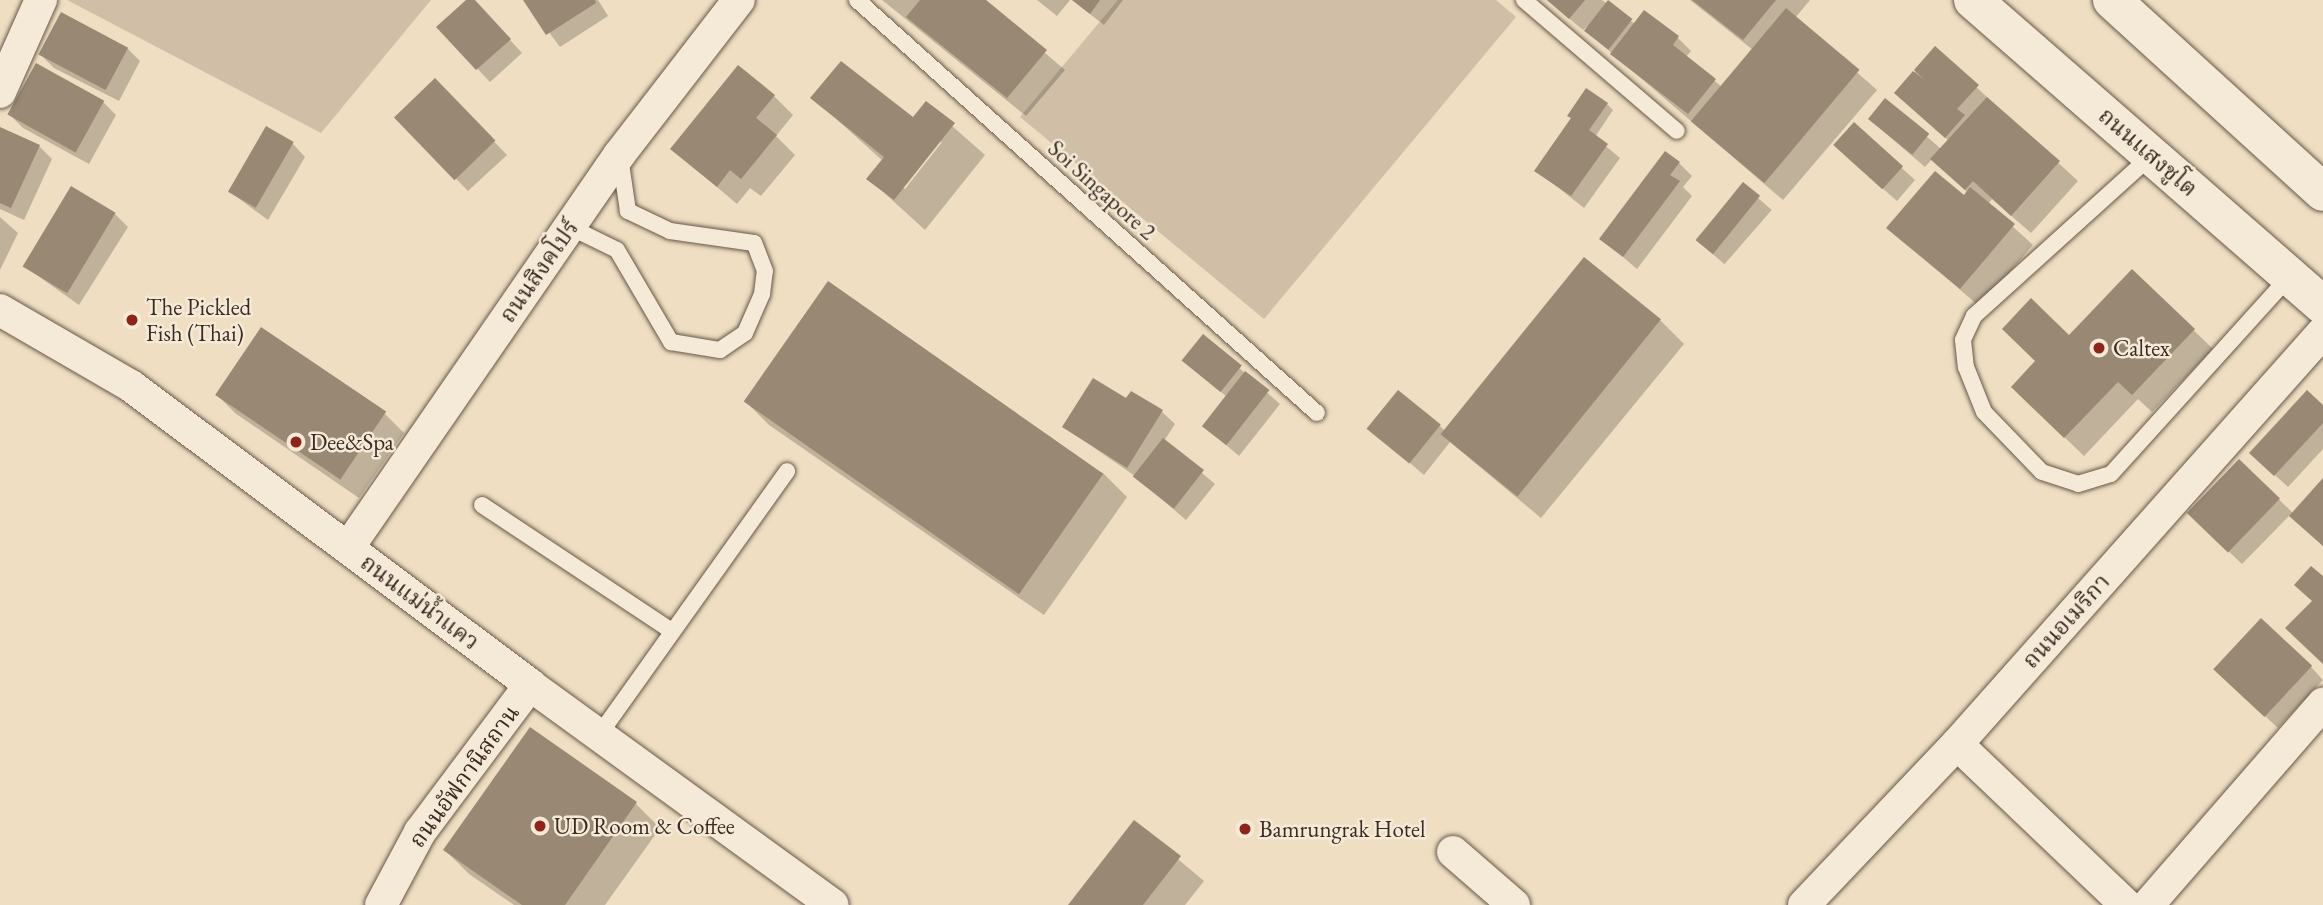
<!DOCTYPE html>
<html>
<head>
<meta charset="utf-8">
<style>
  body { margin:0 }
  #map { position:relative; width:2323px; height:905px; overflow:hidden; background:#efdec1; font-family:"EB Garamond","Noto Serif Thai",serif }
  div>[style] { position:absolute }
  [style*='--x'] { left:calc(var(--x)*1px); top:calc(var(--y)*1px); width:calc(var(--w)*1px); rotate:calc(var(--a)*1deg) }
  .green>* { inset:0; background:#d0bfa6 }
  .shadow>* { inset:0; background:#0003; transform-origin:0 0 }
  .building>* { inset:0; background:#988874; transform-origin:0 0 }
  .roads { filter:drop-shadow(0 0 2px #675749) drop-shadow(0 0 2px #675749) }
  .service>* { height:16px; margin:-8px; padding:0 8px; transform-origin:8px; border-radius:8px; background:#f5ead7 }
  .minor>* { height:32px; margin:-16px; padding:0 16px; transform-origin:16px; border-radius:16px; background:#f5ead7 }
  .secondary>* { height:38px; margin:-19px; padding:0 19px; transform-origin:19px; border-radius:19px; background:#f5ead7 }
  .dots>* { width:19px; height:19px; translate:-50% -50%; box-sizing:border-box; border:4px solid #f5ead7; border-radius:50% }
  span { translate:-50% -50%; white-space:nowrap; text-align:center; line-height:1.15; -webkit-text-stroke:5px #f5ead7; paint-order:stroke }
  .street-label { font-size:23px; color:#3a2a21 }
  .poi-label { font-size:23px; color:#3a2a21 }
  .left { translate:0 -50%; text-align:left }
</style>
</head>
<body>
<div id="map">
  <div class="green">
    <i style="clip-path:polygon(67px 0,431px 0,321px 133px)"></i>
    <i style="clip-path:polygon(1118px 0,1496px 0,1516px 17px,1264px 319px,1020px 117px)"></i>
  </div>
  <div class="shadow">
    <i style="clip-path:polygon(468px 0,473px 0,522px 53px,490px 82px,438px 27px)"></i>
    <i style="clip-path:polygon(525px 0,598px 0,608px 16px,560px 47px)"></i>
    <i style="clip-path:polygon(882px 0,983px 0,1065px 70px,1026px 116px)"></i>
    <i style="clip-path:polygon(1037px 0,1070px 0,1057px 16px)"></i>
    <i style="clip-path:polygon(1072px 0,1123px 0,1104px 25px)"></i>
    <i style="clip-path:polygon(1547px 0,1602px 0,1635px 24px,1644px 13px,1678px 38px,1691px 51px,1686px 57px,1722px 87px,1753px 50px,1690px 0,1810px 0,1795px 18px,1877px 90px,1783px 200px,1593px 37px,1595px 20px,1583px 30px)"></i>
    <i style="clip-path:polygon(127px 48px,140px 61px,119px 101px,54px 68px,41px 55px)"></i>
    <i style="clip-path:polygon(1935px 49px,2078px 181px,2031px 233px,1992px 199px,1988px 204px,2033px 245px,1980px 307px,1889px 228px,1968px 193px,1932px 159px,1925px 167px,1883px 131px,1885px 100px,1941px 149px,1949px 141px,1896px 93px)"></i>
    <i style="clip-path:polygon(37px 65px,103px 102px,116px 115px,89px 164px,23px 128px,10px 115px)"></i>
    <i style="clip-path:polygon(447px 93px,507px 155px,468px 191px,396px 117px)"></i>
    <i style="clip-path:polygon(774px 96px,793px 115px,776px 136px,795px 155px,761px 196px,750px 188px,737px 204px,672px 149px)"></i>
    <i style="clip-path:polygon(evenodd,813px 98px,913px 120px,926px 103px,985px 155px,925px 230px,869px 179px,883px 161px,813px 98px,938px 142px,942px 142px,905px 189px,902px 186px,938px 142px)"></i>
    <i style="clip-path:polygon(1607px 104px,1613px 110px,1595px 137px,1620px 158px,1584px 208px,1536px 170px)"></i>
    <i style="clip-path:polygon(1854px 125px,1915px 180px,1897px 201px,1848px 158px)"></i>
    <i style="clip-path:polygon(0 129px,39px 146px,52px 159px,24px 220px,0 209px)"></i>
    <i style="clip-path:polygon(293px 144px,305px 157px,268px 220px,230px 192px)"></i>
    <i style="clip-path:polygon(1679px 163px,1692px 176px,1683px 187px,1692px 196px,1637px 269px,1602px 239px)"></i>
    <i style="left:1743px;top:185px;width:38px;height:72px;rotate:41deg"></i>
    <i style="clip-path:polygon(115px 214px,128px 227px,79px 305px,24px 266px)"></i>
    <i style="clip-path:polygon(0 217px,18px 233px,0 270px)"></i>
    <i style="clip-path:polygon(2132px 271px,2213px 349px,2152px 412px,2138px 399px,2084px 456px,2032px 406px,2069px 337px)"></i>
    <i style="clip-path:polygon(1660px 320px,1684px 344px,1541px 518px,1450px 442px,1424px 475px,1369px 428px,1440px 426px,1445px 431px)"></i>
    <i style="clip-path:polygon(261px 329px,385px 414px,404px 433px,359px 498px,235px 413px,216px 394px)"></i>
    <i style="clip-path:polygon(1203px 336px,1280px 404px,1239px 456px,1204px 426px,1227px 397px,1184px 360px)"></i>
    <i style="clip-path:polygon(745px 401px,1103px 473px,1127px 497px,1044px 615px,769px 425px)"></i>
    <i style="clip-path:polygon(1127px 401px,1162px 412px,1175px 424px,1164px 441px,1215px 484px,1186px 520px,1135px 476px,1064px 427px)"></i>
    <i style="clip-path:polygon(2323px 407px,2323px 449px,2288px 487px,2264px 465px)"></i>
    <i style="clip-path:polygon(2239px 461px,2294px 514px,2323px 480px,2323px 546px,2290px 515px,2242px 564px,2202px 526px)"></i>
    <i style="clip-path:polygon(2311px 667px,2323px 680px,2278px 728px,2228px 682px)"></i>
    <i style="clip-path:polygon(530px 730px,636px 804px,660px 828px,605px 905px,514px 905px,469px 874px,445px 850px)"></i>
    <i style="clip-path:polygon(1135px 823px,1204px 881px,1185px 905px,1070px 905px)"></i>
  </div>
  <div class="building">
    <i style="clip-path:polygon(466px 0,475px 0,511px 39px,476px 70px,436px 27px)"></i>
    <i style="clip-path:polygon(523px 0,595px 0,596px 3px,546px 35px)"></i>
    <i style="clip-path:polygon(920px 0,986px 0,1047px 50px,1007px 98px,906px 17px)"></i>
    <i style="clip-path:polygon(1072px 0,1100px 0,1090px 14px)"></i>
    <i style="clip-path:polygon(1547px 0,1585px 0,1569px 19px)"></i>
    <i style="left:1608px;top:0;width:31px;height:39px;rotate:38deg"></i>
    <i style="clip-path:polygon(1692px 0,1776px 0,1743px 40px)"></i>
    <i style="left:1786px;top:8px;width:96px;height:148px;rotate:40deg"></i>
    <i style="clip-path:polygon(1644px 10px,1679px 36px,1673px 45px,1716px 79px,1688px 114px,1610px 54px)"></i>
    <i style="left:61px;top:12px;width:76px;height:48px;rotate:28deg"></i>
    <i style="clip-path:polygon(1935px 46px,1979px 85px,1957px 109px,1965px 115px,1945px 138px,1894px 93px,1913px 71px,1926px 81px,1914px 70px)"></i>
    <i style="clip-path:polygon(841px 61px,913px 117px,926px 101px,955px 123px,894px 200px,866px 179px,884px 157px,810px 98px)"></i>
    <i style="left:36px;top:63px;width:78px;height:59px;rotate:29deg"></i>
    <i style="clip-path:polygon(738px 65px,775px 95px,756px 118px,777px 135px,741px 179px,730px 170px,717px 187px,670px 149px)"></i>
    <i style="left:435px;top:78px;width:87px;height:57px;rotate:46deg"></i>
    <i style="clip-path:polygon(1586px 88px,1608px 103px,1589px 130px,1608px 144px,1571px 196px,1534px 171px,1571px 118px,1567px 116px)"></i>
    <i style="clip-path:polygon(1987px 97px,2060px 161px,2011px 216px,1973px 181px,1965px 190px,1930px 159px)"></i>
    <i style="left:1885px;top:98px;width:57px;height:27px;rotate:39deg"></i>
    <i style="left:1854px;top:122px;width:66px;height:31px;rotate:42deg"></i>
    <i style="left:266px;top:126px;width:32px;height:76px;rotate:30deg"></i>
    <i style="clip-path:polygon(0 127px,40px 145px,11px 208px,0 203px)"></i>
    <i style="clip-path:polygon(1665px 151px,1680px 162px,1670px 175px,1680px 181px,1623px 257px,1599px 239px)"></i>
    <i style="clip-path:polygon(1935px 171px,1964px 195px,1970px 187px,2015px 224px,1960px 289px,1886px 228px)"></i>
    <i style="left:1743px;top:182px;width:22px;height:75px;rotate:39deg"></i>
    <i style="left:71px;top:186px;width:52px;height:94px;rotate:31deg"></i>
    <i style="left:1584px;top:257px;width:99px;height:228px;rotate:39deg"></i>
    <i style="clip-path:polygon(2132px 269px,2195px 329px,2132px 395px,2118px 382px,2064px 438px,2011px 387px,2035px 361px,2002px 329px,2031px 298px,2069px 335px)"></i>
    <i style="left:828px;top:281px;width:336px;height:147px;rotate:35deg"></i>
    <i style="left:261px;top:327px;width:151px;height:82px;rotate:34deg"></i>
    <i style="left:1203px;top:334px;width:50px;height:34px;rotate:39deg"></i>
    <i style="left:1245px;top:371px;width:31px;height:70px;rotate:38deg"></i>
    <i style="clip-path:polygon(1093px 378px,1126px 398px,1131px 391px,1163px 410px,1127px 468px,1062px 427px)"></i>
    <i style="left:1398px;top:390px;width:55px;height:50px;rotate:39deg"></i>
    <i style="clip-path:polygon(2307px 390px,2323px 405px,2323px 423px,2274px 476px,2249px 453px)"></i>
    <i style="left:1163px;top:438px;width:52px;height:49px;rotate:38deg"></i>
    <i style="left:2239px;top:459px;width:57px;height:75px;rotate:44deg"></i>
    <i style="clip-path:polygon(2323px 478px,2323px 546px,2289px 516px)"></i>
    <i style="clip-path:polygon(2311px 566px,2323px 576px,2323px 664px,2285px 628px,2312px 601px,2294px 585px)"></i>
    <i style="left:2261px;top:618px;width:70px;height:70px;rotate:43deg"></i>
    <i style="clip-path:polygon(530px 727px,637px 802px,565px 905px,522px 905px,443px 850px)"></i>
    <i style="clip-path:polygon(1134px 820px,1181px 856px,1143px 905px,1068px 905px)"></i>
  </div>
  <div class="roads">
    <div class="service">
      <i style="--x:857;--y:0;--w:618;--a:41.92"></i>
      <i style="--x:1524;--y:0;--w:201;--a:40.6"></i>
      <i style="--x:2151;--y:156;--w:239;--a:137.9"></i>
      <i style="--x:1974;--y:316;--w:26;--a:115"></i>
      <i style="--x:1963;--y:340;--w:27;--a:84"></i>
      <i style="--x:1966;--y:367;--w:48;--a:68.2"></i>
      <i style="--x:1984;--y:412;--w:83;--a:46"></i>
      <i style="--x:2042;--y:472;--w:38;--a:18"></i>
      <i style="--x:2078;--y:484;--w:34;--a:-17"></i>
      <i style="--x:2111;--y:474;--w:267;--a:-47.9"></i>
      <i style="--x:570;--y:227;--w:52;--a:26.1"></i>
      <i style="--x:617;--y:250;--w:107;--a:59.6"></i>
      <i style="--x:671;--y:342;--w:50;--a:9.3"></i>
      <i style="--x:720;--y:350;--w:30;--a:-34"></i>
      <i style="--x:745;--y:333;--w:43;--a:-66.4"></i>
      <i style="--x:762;--y:294;--w:23;--a:-83"></i>
      <i style="--x:765;--y:271;--w:30;--a:-111"></i>
      <i style="--x:754;--y:243;--w:85;--a:-171.9"></i>
      <i style="--x:670;--y:231;--w:47;--a:-154.5"></i>
      <i style="--x:628;--y:211;--w:55;--a:-98.4"></i>
      <i style="--x:482;--y:505;--w:228;--a:33.6"></i>
      <i style="--x:599;--y:735;--w:324;--a:-54.5"></i>
    </div>
    <div class="minor">
      <i style="--x:0;--y:92;--w:101;--a:-66"></i>
      <i style="--x:0;--y:310;--w:151;--a:30.1"></i>
      <i style="--x:131;--y:386;--w:499;--a:36.8"></i>
      <i style="--x:530;--y:685;--w:374;--a:36"></i>
      <i style="--x:348;--y:548;--w:477;--a:-55.4"></i>
      <i style="--x:619;--y:155;--w:196;--a:-52.3"></i>
      <i style="--x:1957;--y:744;--w:233;--a:43.6"></i>
      <i style="--x:1453;--y:852;--w:81;--a:41"></i>
      <i style="--x:381;--y:905;--w:83;--a:-61.9"></i>
      <i style="--x:420;--y:832;--w:184;--a:-53.2"></i>
      <i style="--x:1804;--y:905;--w:222;--a:-46.5"></i>
      <i style="--x:1957;--y:744;--w:551;--a:-48.38"></i>
      <i style="--x:2148;--y:905;--w:267;--a:-49"></i>
    </div>
    <div class="secondary">
      <i style="--x:1973;--y:0;--w:464;--a:41.1"></i>
      <i style="--x:2112;--y:0;--w:285;--a:42.3"></i>
    </div>
  </div>
  <div class="dots">
    <i style="left:132px;top:320px;background:#8f2418"></i>
    <i style="left:2099px;top:348px;background:#8f2418"></i>
    <i style="left:296px;top:442px;background:#8f2418"></i>
    <i style="left:540px;top:826px;background:#8f2418"></i>
    <i style="left:1245px;top:829px;background:#8f2418"></i>
  </div>
  <div class="street-label">
    <span style="left:2148px;top:152px;rotate:41deg">ถนนแสงชูโต</span>
    <span style="left:1102px;top:190px;rotate:42deg">Soi Singapore 2</span>
    <span style="left:539px;top:271px;rotate:-55deg">ถนนสิงคโปร์</span>
    <span style="left:420px;top:602px;rotate:37deg">ถนนแม่น้ำแคว</span>
    <span style="left:2066px;top:621px;rotate:-48deg">ถนนอเมริกา</span>
    <span style="left:464px;top:776px;rotate:-54deg">ถนนอัฟกานิสถาน</span>
  </div>
  <div class="poi-label">
    <span class="left" style="left:146px;top:320px">The Pickled<br>Fish (Thai)</span>
    <span class="left" style="left:2113px;top:348px">Caltex</span>
    <span class="left" style="left:310px;top:442px">Dee&amp;Spa</span>
    <span class="left" style="left:554px;top:826px">UD Room &amp; Coffee</span>
    <span class="left" style="left:1259px;top:829px">Bamrungrak Hotel</span>
  </div>
</div>
</body>
</html>
